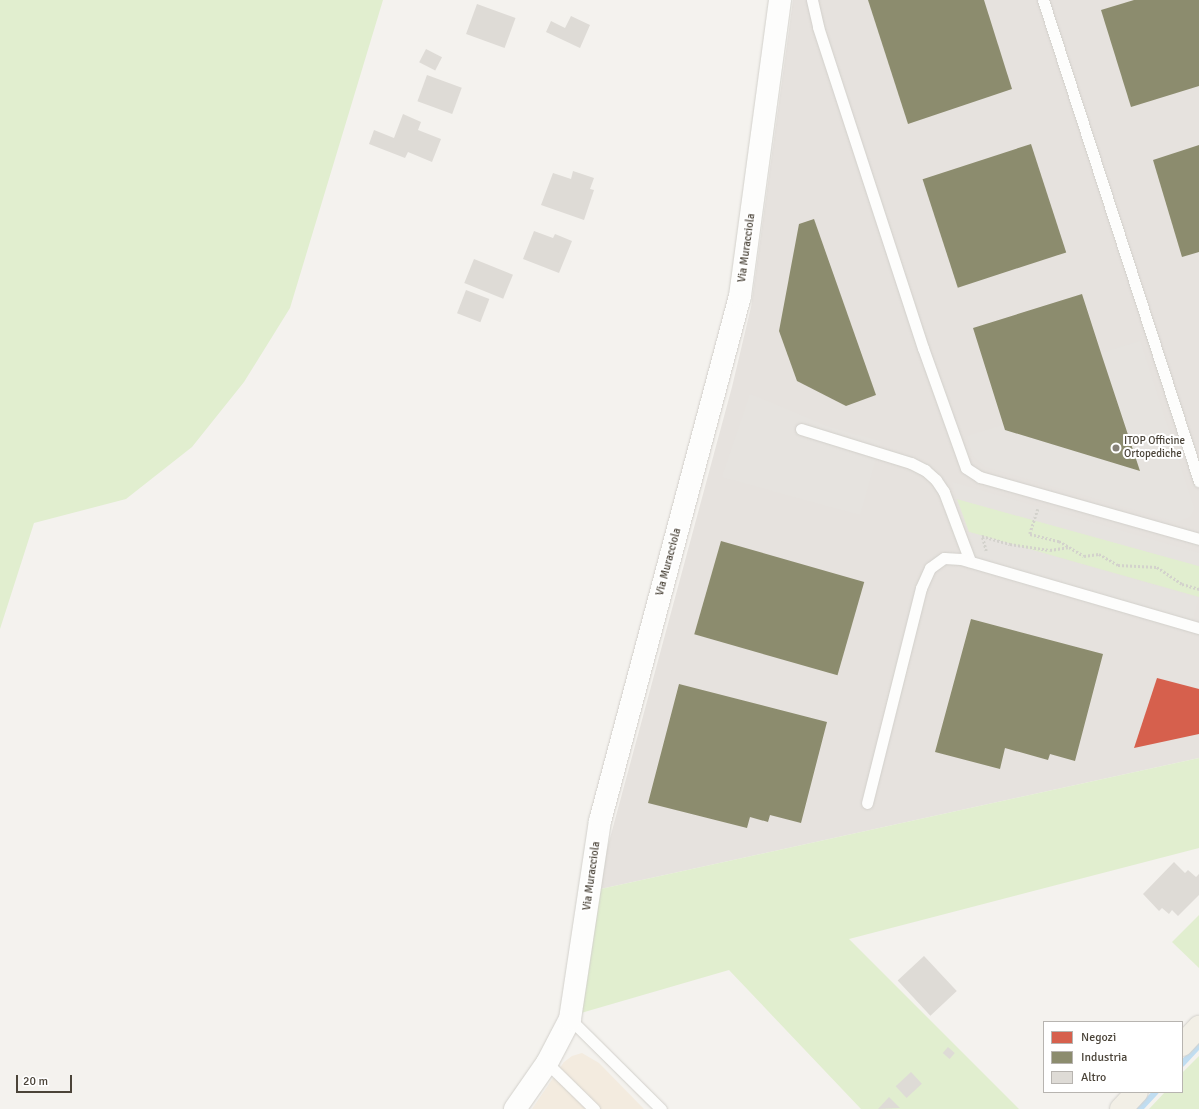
<!DOCTYPE html>
<html>
<head>
<meta charset="utf-8">
<style>
  body { margin:0 }
  #map { position:relative; width:1199px; height:1109px; overflow:hidden; background:#f4f2ee; font-family:Signika,sans-serif }
  div>[style] { position:absolute }
  [style*='--x'] { left:calc(var(--x)*1px); top:calc(var(--y)*1px); width:calc(var(--w)*1px); rotate:calc(var(--a)*1deg) }
  .commercial>* { inset:0; background:#f3ebdf }
  .industrial>* { inset:0; background:#e6e2de }
  .green>* { inset:0; background:#e1eecf }
  .parking>* { inset:0; background:#e6e3df; transform-origin:0 0 }
  .shops>* { inset:0; background:#d6604d }
  .industry>* { inset:0; background:#8c8c6e; transform-origin:0 0 }
  .stream>* { height:5.5px; margin:-2.75px; padding:0 2.75px; transform-origin:2.75px; border-radius:2.75px; background:#c0ddf1 }
  .building>* { inset:0; background:#dedbd6; transform-origin:0 0 }
  .path>* { height:2.5px; margin-top:-1.25px; transform-origin:0; background:repeating-linear-gradient(90deg,#d3d2cc 0 2px,transparent 0 4px) }
  .roads { filter:drop-shadow(0 0 1px #d2d0cb) drop-shadow(0 0 1px #d2d0cb) }
  .service>* { height:11px; margin:-5.5px; padding:0 5.5px; transform-origin:5.5px; border-radius:5.5px; background:#fdfdfc }
  .minor>* { height:22px; margin:-11px; padding:0 11px; transform-origin:11px; border-radius:11px; background:#fdfdfc }
  .primary>* { height:22px; margin:-11px; padding:0 11px; transform-origin:11px; border-radius:11px; background:#f2efe6 }
  .dots>* { width:11px; height:11px; translate:-50% -50%; box-sizing:border-box; border:2px solid #fff; border-radius:50% }
  span { translate:-50% -50%; white-space:nowrap; text-align:center; line-height:1.15; -webkit-text-stroke:4px #fff; paint-order:stroke }
  .street-label { font-size:11px; color:#4b4439 }
  .poi-label { font-size:11px; color:#4b4439 }
  .left { translate:0 -50%; text-align:left }
  .legend { position:absolute; left:1043px; top:1021px; width:140px; height:72px; box-sizing:border-box; background:#fff; border:1px solid #b7b4b0; margin:0; padding:5px 7px; list-style:none; font-size:12px; color:#4b4439 }
  .legend li { display:flex; align-items:center; gap:8px; height:20px }
  .legend b { width:20px; border:1px solid #b7b4b0 }
  .scale { position:absolute; left:16px; top:1075px; width:56px; height:18px; box-sizing:border-box; border:2px solid #4b4439; border-top:0; padding-left:5px; font-size:12px; line-height:14px; white-space:nowrap; color:#4b4439; -webkit-text-stroke:3px #fff; paint-order:stroke }
</style>
</head>
<body>
<div id="map">
  <div class="commercial">
    <i style="clip-path:polygon(582px 1053px,599px 1063px,644px 1109px,532px 1109px,564px 1062px,572px 1056px)"></i>
  </div>
  <div class="industrial">
    <i style="clip-path:polygon(793px 0,1199px 0,1199px 758px,596px 890px,732px 387px,751px 307px)"></i>
  </div>
  <div class="green">
    <i style="clip-path:polygon(0 0,383px 0,290px 308px,244px 382px,192px 447px,126px 499px,34px 523px,0 629px)"></i>
    <i style="clip-path:polygon(957px 499px,1199px 566px,1199px 597px,969px 532px)"></i>
    <i style="clip-path:polygon(1199px 758px,1199px 848px,849px 939px,1019px 1109px,861px 1109px,729px 970px,581px 1013px,596px 890px)"></i>
    <i style="clip-path:polygon(1199px 915px,1199px 968px,1172px 942px)"></i>
    <i style="clip-path:polygon(1199px 1056px,1199px 1109px,1149px 1109px,1165px 1092px,1182px 1092px,1182px 1073px)"></i>
  </div>
  <div class="parking">
    <i style="clip-path:polygon(1140px 341px,1194px 508px,1191px 516px,1177px 522px,986px 467px,973px 456px,967px 436px,1003px 425px,1005px 430px,1139px 470px,1101px 353px)"></i>
    <i style="clip-path:polygon(750px 394px,832px 428px,881px 441px,860px 515px,722px 477px)"></i>
    <i style="clip-path:polygon(952px 482px,1199px 553px,1199px 566px,957px 499px)"></i>
    <i style="left:969px;top:532px;width:239px;height:25px;rotate:16deg"></i>
  </div>
  <div class="shops">
    <i style="clip-path:polygon(1157px 678px,1199px 689px,1199px 734px,1134px 748px)"></i>
  </div>
  <div class="industry">
    <i style="clip-path:polygon(868px 0,984px 0,1012px 89px,908px 124px)"></i>
    <i style="clip-path:polygon(1134px 0,1199px 0,1199px 86px,1131px 107px,1101px 10px)"></i>
    <i style="left:1031px;top:144px;width:114px;height:114px;rotate:72deg"></i>
    <i style="clip-path:polygon(1199px 145px,1199px 252px,1182px 257px,1153px 160px)"></i>
    <i style="clip-path:polygon(814px 219px,876px 395px,846px 406px,797px 381px,779px 331px,799px 224px)"></i>
    <i style="clip-path:polygon(1082px 294px,1101px 353px,1140px 471px,1005px 430px,973px 328px)"></i>
    <i style="left:721px;top:541px;width:149px;height:97px;rotate:16deg"></i>
    <i style="clip-path:polygon(971px 619px,1103px 654px,1075px 761px,1050px 754px,1048px 760px,1005px 748px,1000px 769px,935px 752px)"></i>
    <i style="clip-path:polygon(679px 684px,827px 722px,801px 823px,770px 815px,768px 822px,750px 817px,747px 828px,648px 803px)"></i>
  </div>
  <div class="stream">
    <i style="--x:1182;--y:1064;--w:25;--a:-47"></i>
    <i style="--x:1140;--y:1109;--w:23;--a:-47"></i>
  </div>
  <div class="building">
    <i style="left:477px;top:4px;width:41px;height:32px;rotate:20deg"></i>
    <i style="clip-path:polygon(571px 16px,590px 25px,580px 48px,546px 32px,551px 21px,565px 28px)"></i>
    <i style="left:426px;top:49px;width:18px;height:15px;rotate:27deg"></i>
    <i style="left:427px;top:75px;width:37px;height:28px;rotate:20deg"></i>
    <i style="clip-path:polygon(403px 114px,421px 122px,418px 130px,441px 139px,432px 162px,408px 152px,405px 158px,369px 144px,374px 130px,394px 138px)"></i>
    <i style="clip-path:polygon(573px 171px,594px 178px,590px 189px,594px 190px,584px 220px,541px 205px,553px 173px,571px 179px)"></i>
    <i style="clip-path:polygon(534px 231px,553px 238px,555px 234px,572px 241px,559px 273px,523px 259px)"></i>
    <i style="left:474px;top:259px;width:42px;height:26px;rotate:22deg"></i>
    <i style="left:466px;top:290px;width:25px;height:25px;rotate:21deg"></i>
    <i style="clip-path:polygon(1174px 862px,1185px 873px,1188px 870px,1196px 877px,1199px 874px,1199px 895px,1178px 916px,1172px 910px,1169px 914px,1162px 908px,1159px 911px,1143px 894px)"></i>
    <i style="left:924px;top:956px;width:48px;height:36px;rotate:47deg"></i>
    <i style="left:948px;top:1047px;width:9px;height:8px;rotate:41deg"></i>
    <i style="left:911px;top:1072px;width:16px;height:21px;rotate:47deg"></i>
    <i style="clip-path:polygon(889px 1097px,900px 1108px,878px 1109px)"></i>
  </div>
  <div class="path">
    <i style="--x:1038;--y:509;--w:26;--a:108"></i>
    <i style="--x:1030;--y:534;--w:30;--a:14"></i>
    <i style="--x:1059;--y:541;--w:29;--a:31"></i>
    <i style="--x:1084;--y:556;--w:15;--a:-8"></i>
    <i style="--x:1099;--y:554;--w:22;--a:30"></i>
    <i style="--x:1118;--y:565;--w:39;--a:3"></i>
    <i style="--x:1157;--y:567;--w:30;--a:34"></i>
    <i style="--x:1182;--y:584;--w:18;--a:16"></i>
    <i style="--x:986;--y:551;--w:16;--a:-105"></i>
    <i style="--x:982;--y:536;--w:29;--a:16"></i>
    <i style="--x:1010;--y:544;--w:40;--a:8.5"></i>
    <i style="--x:1050;--y:550;--w:18;--a:-9"></i>
  </div>
  <div class="roads">
    <div class="service">
      <i style="--x:812;--y:0;--w:28;--a:77"></i>
      <i style="--x:818;--y:27;--w:338;--a:71.9"></i>
      <i style="--x:923;--y:348;--w:127;--a:70.3"></i>
      <i style="--x:966;--y:468;--w:17;--a:33"></i>
      <i style="--x:980;--y:477;--w:228;--a:15.8"></i>
      <i style="--x:1043;--y:0;--w:506;--a:72.03"></i>
      <i style="--x:801;--y:429;--w:115;--a:17.2"></i>
      <i style="--x:911;--y:463;--w:16;--a:27"></i>
      <i style="--x:925;--y:470;--w:15;--a:42"></i>
      <i style="--x:936;--y:480;--w:14;--a:56"></i>
      <i style="--x:944;--y:492;--w:74;--a:69.4"></i>
      <i style="--x:867;--y:803;--w:222;--a:-75.9"></i>
      <i style="--x:921;--y:588;--w:22;--a:-66"></i>
      <i style="--x:930;--y:568;--w:17;--a:-36"></i>
      <i style="--x:944;--y:558;--w:17;--a:3"></i>
      <i style="--x:961;--y:559;--w:248;--a:16.2"></i>
      <i style="--x:570;--y:1019;--w:128;--a:44.7"></i>
      <i style="--x:547;--y:1063;--w:66;--a:44.4"></i>
    </div>
    <div class="minor">
      <i style="--x:515;--y:1109;--w:56;--a:-55.2"></i>
      <i style="--x:547;--y:1063;--w:50;--a:-62.4"></i>
      <i style="--x:570;--y:1019;--w:200;--a:-81.4"></i>
      <i style="--x:600;--y:821;--w:543;--a:-75.07"></i>
      <i style="--x:740;--y:296;--w:299;--a:-82.3"></i>
    </div>
    <div class="primary">
      <i style="--x:1182;--y:1045;--w:25;--a:-47"></i>
      <i style="--x:1121;--y:1109;--w:23;--a:-47"></i>
    </div>
  </div>
  <div class="dots">
    <i style="left:1116px;top:448px;background:#868178"></i>
  </div>
  <div class="street-label">
    <span style="left:747px;top:248px;rotate:-82deg">Via Muracciola</span>
    <span style="left:669px;top:562px;rotate:-75deg">Via Muracciola</span>
    <span style="left:592px;top:876px;rotate:-82deg">Via Muracciola</span>
  </div>
  <div class="poi-label">
    <span class="left" style="left:1124px;top:448px">ITOP Officine<br>Ortopediche</span>
  </div>
  <ul class="legend">
  <li><b style="height:11px;background:#d6604d"></b>Negozi</li>
  <li><b style="height:11px;background:#8c8c6e"></b>Industria</li>
  <li><b style="height:11px;background:#dedbd6"></b>Altro</li>
  </ul>
  <div class="scale">20 m</div>
</div>
</body>
</html>
